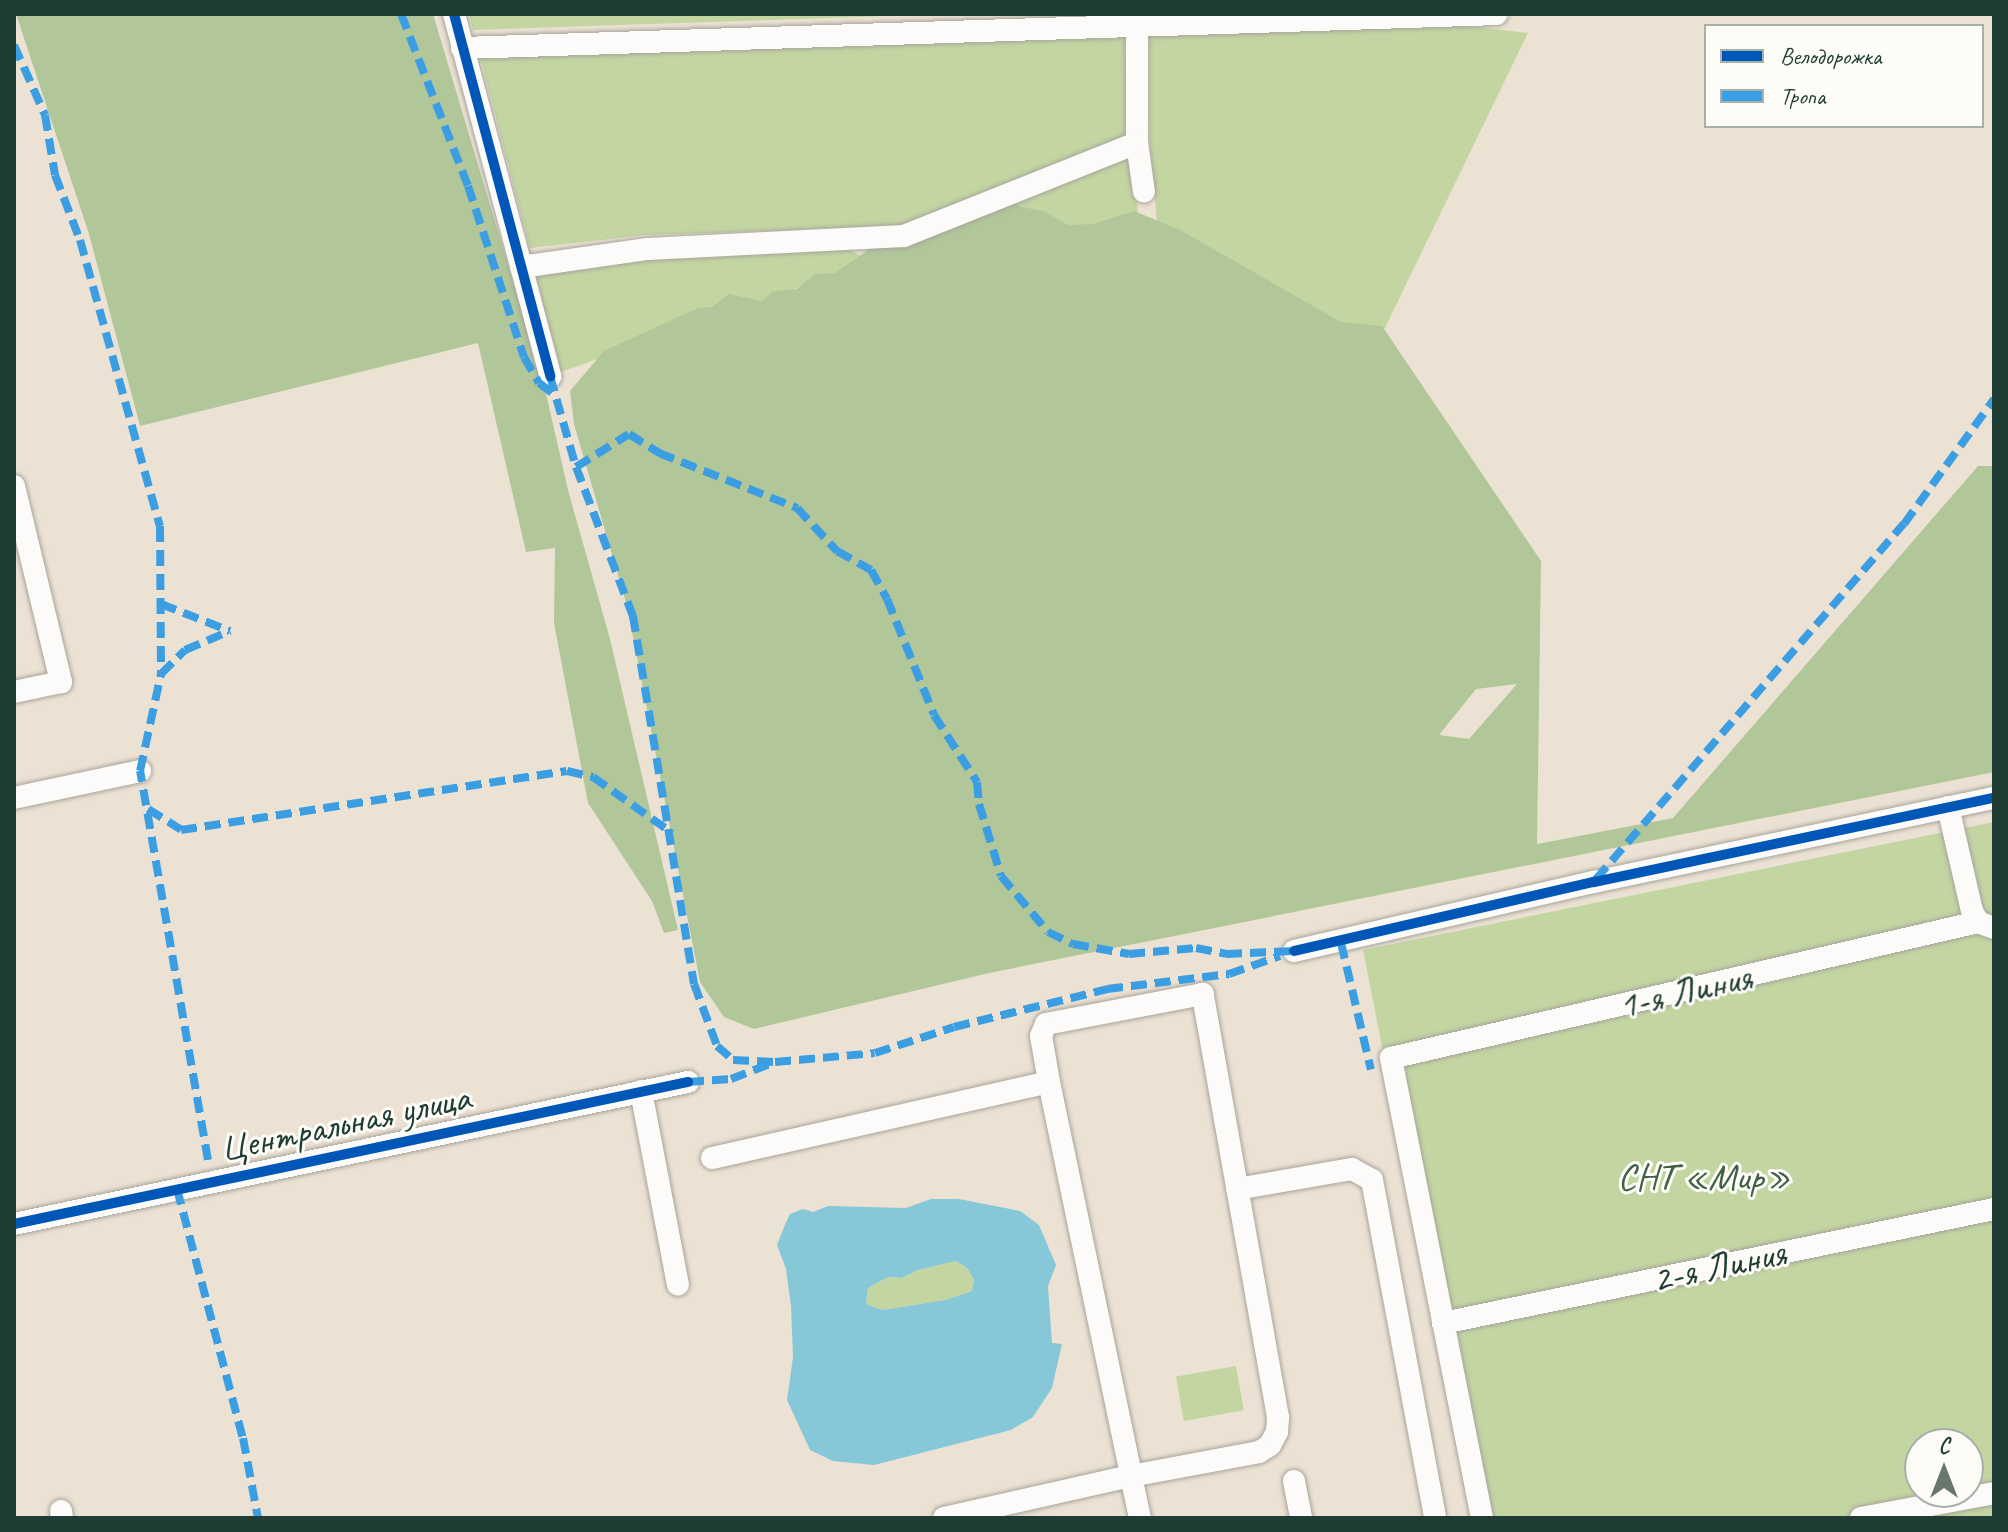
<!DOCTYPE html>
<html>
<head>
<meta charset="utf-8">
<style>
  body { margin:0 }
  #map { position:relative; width:2008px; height:1532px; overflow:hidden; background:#ece2d4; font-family:Caveat,sans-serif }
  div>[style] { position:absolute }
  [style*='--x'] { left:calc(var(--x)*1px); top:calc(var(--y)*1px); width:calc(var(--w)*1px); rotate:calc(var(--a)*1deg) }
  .green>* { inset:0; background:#c3d6a2; transform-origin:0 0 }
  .forest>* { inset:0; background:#b1c699 }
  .water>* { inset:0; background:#87c8d8 }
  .roads { filter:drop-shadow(0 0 2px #a7a49b) drop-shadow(0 0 2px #a7a49b) }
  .minor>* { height:22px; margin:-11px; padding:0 11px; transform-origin:11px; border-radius:11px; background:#fcfbf9 }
  .quiet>* { height:8px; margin-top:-4px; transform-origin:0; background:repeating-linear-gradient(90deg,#3c9ee2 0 16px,transparent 0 24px) }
  .cycleway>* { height:10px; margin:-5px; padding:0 5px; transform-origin:5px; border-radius:5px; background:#0057b8 }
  span { translate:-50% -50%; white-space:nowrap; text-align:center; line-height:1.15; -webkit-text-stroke:6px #fdfcf7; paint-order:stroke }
  .street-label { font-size:38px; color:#1f3d34 }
  .park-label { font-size:38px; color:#406145 }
  .frame { position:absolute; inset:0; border:16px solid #1f3d34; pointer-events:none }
  .legend { position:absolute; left:1704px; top:24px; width:280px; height:104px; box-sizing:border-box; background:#fdfcf7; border:2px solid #a4b0a9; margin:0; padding:10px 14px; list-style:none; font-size:24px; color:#1f3d34 }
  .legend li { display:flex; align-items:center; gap:16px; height:40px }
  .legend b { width:40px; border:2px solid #a4b0a9 }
  .north { position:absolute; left:1904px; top:1428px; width:80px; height:80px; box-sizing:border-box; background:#fdfcf7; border:2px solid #a4b0a9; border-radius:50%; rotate:0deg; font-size:22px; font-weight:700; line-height:32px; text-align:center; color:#1f3d34 }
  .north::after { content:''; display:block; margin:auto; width:28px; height:36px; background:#67776c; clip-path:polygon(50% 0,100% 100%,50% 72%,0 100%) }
</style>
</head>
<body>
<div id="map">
  <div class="green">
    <i style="clip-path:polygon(469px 14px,946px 14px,473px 30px)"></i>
    <i style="clip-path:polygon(1468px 26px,1528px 33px,1383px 332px,1335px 326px,1159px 246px,1150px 142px,1149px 30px)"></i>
    <i style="clip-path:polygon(1125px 31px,1127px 136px,906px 226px,645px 235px,530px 248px,480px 56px)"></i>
    <i style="clip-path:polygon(1131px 156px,1142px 243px,990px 209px)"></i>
    <i style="clip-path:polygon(849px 249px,871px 262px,561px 372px,535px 274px,653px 257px)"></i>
    <i style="clip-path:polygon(evenodd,1994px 822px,1994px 1518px,1475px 1518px,1363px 950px,1994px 822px,1920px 1444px,1968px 1444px,1968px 1492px,1920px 1492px,1920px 1444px)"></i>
    <i style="clip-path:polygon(956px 1261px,967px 1268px,974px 1279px,972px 1291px,945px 1300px,883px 1310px,866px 1304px,868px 1288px,888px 1277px,901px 1278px,918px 1270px)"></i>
    <i style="left:1236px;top:1366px;width:45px;height:61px;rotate:80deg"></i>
  </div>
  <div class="forest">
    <i style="clip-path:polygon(16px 14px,433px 14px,545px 389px,568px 490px,610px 639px,678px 930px,664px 933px,652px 901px,588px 803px,554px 623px,555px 548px,526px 552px,478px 343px,140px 426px,89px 234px)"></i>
    <i style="clip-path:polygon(evenodd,994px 195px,1021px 207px,1044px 211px,1068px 225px,1093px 224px,1134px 211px,1180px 230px,1341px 322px,1382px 326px,1541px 561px,1537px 844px,1673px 818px,1978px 466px,1994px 466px,1994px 772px,989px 973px,754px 1029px,724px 1017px,700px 982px,627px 606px,574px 424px,570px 391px,604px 351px,698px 308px,712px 307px,729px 294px,762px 301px,773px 291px,797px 289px,815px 274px,835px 273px,884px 239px,994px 195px,1517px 684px,1469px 739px,1439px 735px,1476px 689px,1517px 684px)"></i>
  </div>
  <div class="water">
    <i style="clip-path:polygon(evenodd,931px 1199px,959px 1199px,1020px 1211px,1039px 1225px,1056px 1265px,1048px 1286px,1052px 1343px,1062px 1344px,1052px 1388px,1033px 1417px,1011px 1430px,874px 1465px,833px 1461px,810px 1450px,787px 1400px,793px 1357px,791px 1306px,786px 1269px,777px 1245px,784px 1227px,790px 1214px,803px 1209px,813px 1212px,828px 1206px,906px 1208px,931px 1199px,956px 1261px,967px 1268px,974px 1279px,972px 1291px,945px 1300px,883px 1310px,866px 1304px,868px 1288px,888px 1277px,901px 1278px,918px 1270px,956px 1261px)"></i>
  </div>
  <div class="roads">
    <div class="minor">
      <i style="--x:454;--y:14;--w:375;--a:75.1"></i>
      <i style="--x:1137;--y:14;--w:129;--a:90"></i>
      <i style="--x:1137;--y:143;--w:49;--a:81.9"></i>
      <i style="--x:462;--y:48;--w:1035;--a:-1.88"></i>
      <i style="--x:521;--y:267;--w:128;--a:-8.1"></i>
      <i style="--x:648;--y:249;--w:256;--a:-2.9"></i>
      <i style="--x:904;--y:236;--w:251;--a:-21.8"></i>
      <i style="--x:14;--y:486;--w:202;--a:76.5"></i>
      <i style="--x:61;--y:682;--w:48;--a:168"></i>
      <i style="--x:14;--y:798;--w:129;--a:-12.1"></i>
      <i style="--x:1948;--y:807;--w:107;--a:77"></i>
      <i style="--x:1972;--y:911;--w:13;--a:61"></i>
      <i style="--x:1978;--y:922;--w:17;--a:21"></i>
      <i style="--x:1294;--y:951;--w:308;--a:-13"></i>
      <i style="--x:1594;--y:882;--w:409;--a:-11.9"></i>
      <i style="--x:641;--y:1091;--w:197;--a:79.2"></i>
      <i style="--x:712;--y:1158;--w:345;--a:-12.7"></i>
      <i style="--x:1237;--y:1189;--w:117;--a:-9.9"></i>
      <i style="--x:1352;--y:1169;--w:23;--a:29"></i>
      <i style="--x:1372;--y:1180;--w:344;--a:79.4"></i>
      <i style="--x:14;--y:1224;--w:689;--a:-11.9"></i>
      <i style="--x:1443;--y:1323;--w:563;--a:-11.69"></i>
      <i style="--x:1294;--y:1481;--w:38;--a:79"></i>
      <i style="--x:61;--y:1511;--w:7;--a:82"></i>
      <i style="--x:944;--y:1518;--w:192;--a:-12.7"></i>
      <i style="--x:1131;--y:1476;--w:130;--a:-10.6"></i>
      <i style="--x:1259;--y:1452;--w:13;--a:-32"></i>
      <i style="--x:1270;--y:1445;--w:15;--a:-62"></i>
      <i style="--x:1277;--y:1432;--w:15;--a:-86"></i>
      <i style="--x:1278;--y:1417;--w:430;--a:-100.1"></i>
      <i style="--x:1203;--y:994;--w:160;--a:169.2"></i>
      <i style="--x:1046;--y:1024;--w:13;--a:113"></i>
      <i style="--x:1041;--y:1036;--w:47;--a:80.1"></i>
      <i style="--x:1049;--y:1082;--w:402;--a:78.2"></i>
      <i style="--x:1131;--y:1476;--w:43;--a:77.9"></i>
      <i style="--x:1482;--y:1518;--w:469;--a:-101.2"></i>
      <i style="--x:1391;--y:1058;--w:603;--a:-13.04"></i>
      <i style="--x:1861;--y:1518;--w:135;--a:-10.6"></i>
    </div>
  </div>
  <div class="quiet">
    <i style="--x:401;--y:14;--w:185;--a:68.7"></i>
    <i style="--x:468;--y:186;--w:180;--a:71.9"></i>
    <i style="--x:524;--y:357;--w:30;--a:60"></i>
    <i style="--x:539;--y:383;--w:21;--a:37"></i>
    <i style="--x:14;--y:45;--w:77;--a:66.1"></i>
    <i style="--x:45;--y:115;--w:61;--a:80.5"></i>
    <i style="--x:55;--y:175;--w:70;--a:69"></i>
    <i style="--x:80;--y:240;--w:297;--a:74.4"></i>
    <i style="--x:160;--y:526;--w:148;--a:89.6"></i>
    <i style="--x:550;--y:376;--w:95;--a:74.1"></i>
    <i style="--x:576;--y:467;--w:160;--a:69.1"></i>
    <i style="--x:633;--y:616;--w:373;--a:80.6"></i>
    <i style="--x:694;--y:984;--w:66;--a:69.6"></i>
    <i style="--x:717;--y:1046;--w:21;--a:41"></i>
    <i style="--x:733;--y:1060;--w:42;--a:2.7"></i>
    <i style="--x:576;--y:467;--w:62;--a:-31.9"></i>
    <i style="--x:629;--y:434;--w:36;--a:32"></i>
    <i style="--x:659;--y:453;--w:149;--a:21.7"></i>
    <i style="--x:797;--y:508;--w:59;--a:47.1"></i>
    <i style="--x:837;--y:551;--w:39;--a:29"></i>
    <i style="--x:871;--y:570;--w:33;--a:61"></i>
    <i style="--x:887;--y:599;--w:125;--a:67.9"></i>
    <i style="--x:934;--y:715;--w:80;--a:57.3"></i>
    <i style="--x:977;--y:782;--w:22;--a:85"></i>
    <i style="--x:979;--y:804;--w:75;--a:73"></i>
    <i style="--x:1001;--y:876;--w:73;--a:50"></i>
    <i style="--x:1048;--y:932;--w:28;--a:26"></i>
    <i style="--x:1073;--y:944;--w:57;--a:10.1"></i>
    <i style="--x:1129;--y:954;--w:67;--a:-5.1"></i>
    <i style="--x:1196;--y:948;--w:31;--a:11"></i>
    <i style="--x:1226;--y:954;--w:68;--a:-2.5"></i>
    <i style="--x:161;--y:604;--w:74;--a:21.4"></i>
    <i style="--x:148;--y:809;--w:39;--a:32"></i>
    <i style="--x:181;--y:830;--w:390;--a:-8.7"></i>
    <i style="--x:567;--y:771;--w:27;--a:13"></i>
    <i style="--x:593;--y:777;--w:97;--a:35.3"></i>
    <i style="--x:1596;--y:879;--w:470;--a:-49.1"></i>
    <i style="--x:1904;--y:524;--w:154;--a:-54.2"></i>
    <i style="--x:1341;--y:943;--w:130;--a:76.7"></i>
    <i style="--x:688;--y:1082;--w:43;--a:-4"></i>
    <i style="--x:731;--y:1079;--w:47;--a:-21.1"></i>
    <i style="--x:775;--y:1062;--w:100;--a:-5.1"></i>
    <i style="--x:875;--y:1053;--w:83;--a:-18.2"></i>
    <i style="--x:954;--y:1027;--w:158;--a:-13.9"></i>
    <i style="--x:1107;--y:989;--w:123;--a:-7"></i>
    <i style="--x:1229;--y:974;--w:54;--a:-19.4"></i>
    <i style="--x:208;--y:1160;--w:395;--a:-99.9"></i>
    <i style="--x:140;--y:771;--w:99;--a:-77.8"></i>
    <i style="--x:161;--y:674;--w:34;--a:-45"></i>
    <i style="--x:185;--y:650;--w:49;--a:-22.9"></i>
    <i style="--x:177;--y:1189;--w:258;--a:75.2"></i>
    <i style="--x:243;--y:1438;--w:81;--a:79.4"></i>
  </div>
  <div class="cycleway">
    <i style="--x:454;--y:14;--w:375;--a:75.1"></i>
    <i style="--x:1294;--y:951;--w:308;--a:-13"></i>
    <i style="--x:1594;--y:882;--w:409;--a:-11.9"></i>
    <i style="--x:14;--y:1224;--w:689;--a:-11.9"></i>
  </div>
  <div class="street-label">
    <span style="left:1685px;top:991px;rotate:-13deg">1-я Линия</span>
    <span style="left:345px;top:1123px;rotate:-12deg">Центральная улица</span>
    <span style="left:1719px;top:1266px;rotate:-12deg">2-я Линия</span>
  </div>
  <div class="park-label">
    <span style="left:1704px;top:1177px">СНТ «Мир»</span>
  </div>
  <div class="frame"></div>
  <ul class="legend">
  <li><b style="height:10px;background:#0057b8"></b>Велодорожка</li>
  <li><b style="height:10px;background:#3c9ee2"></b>Тропа</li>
  </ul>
  <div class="north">С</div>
</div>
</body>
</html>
